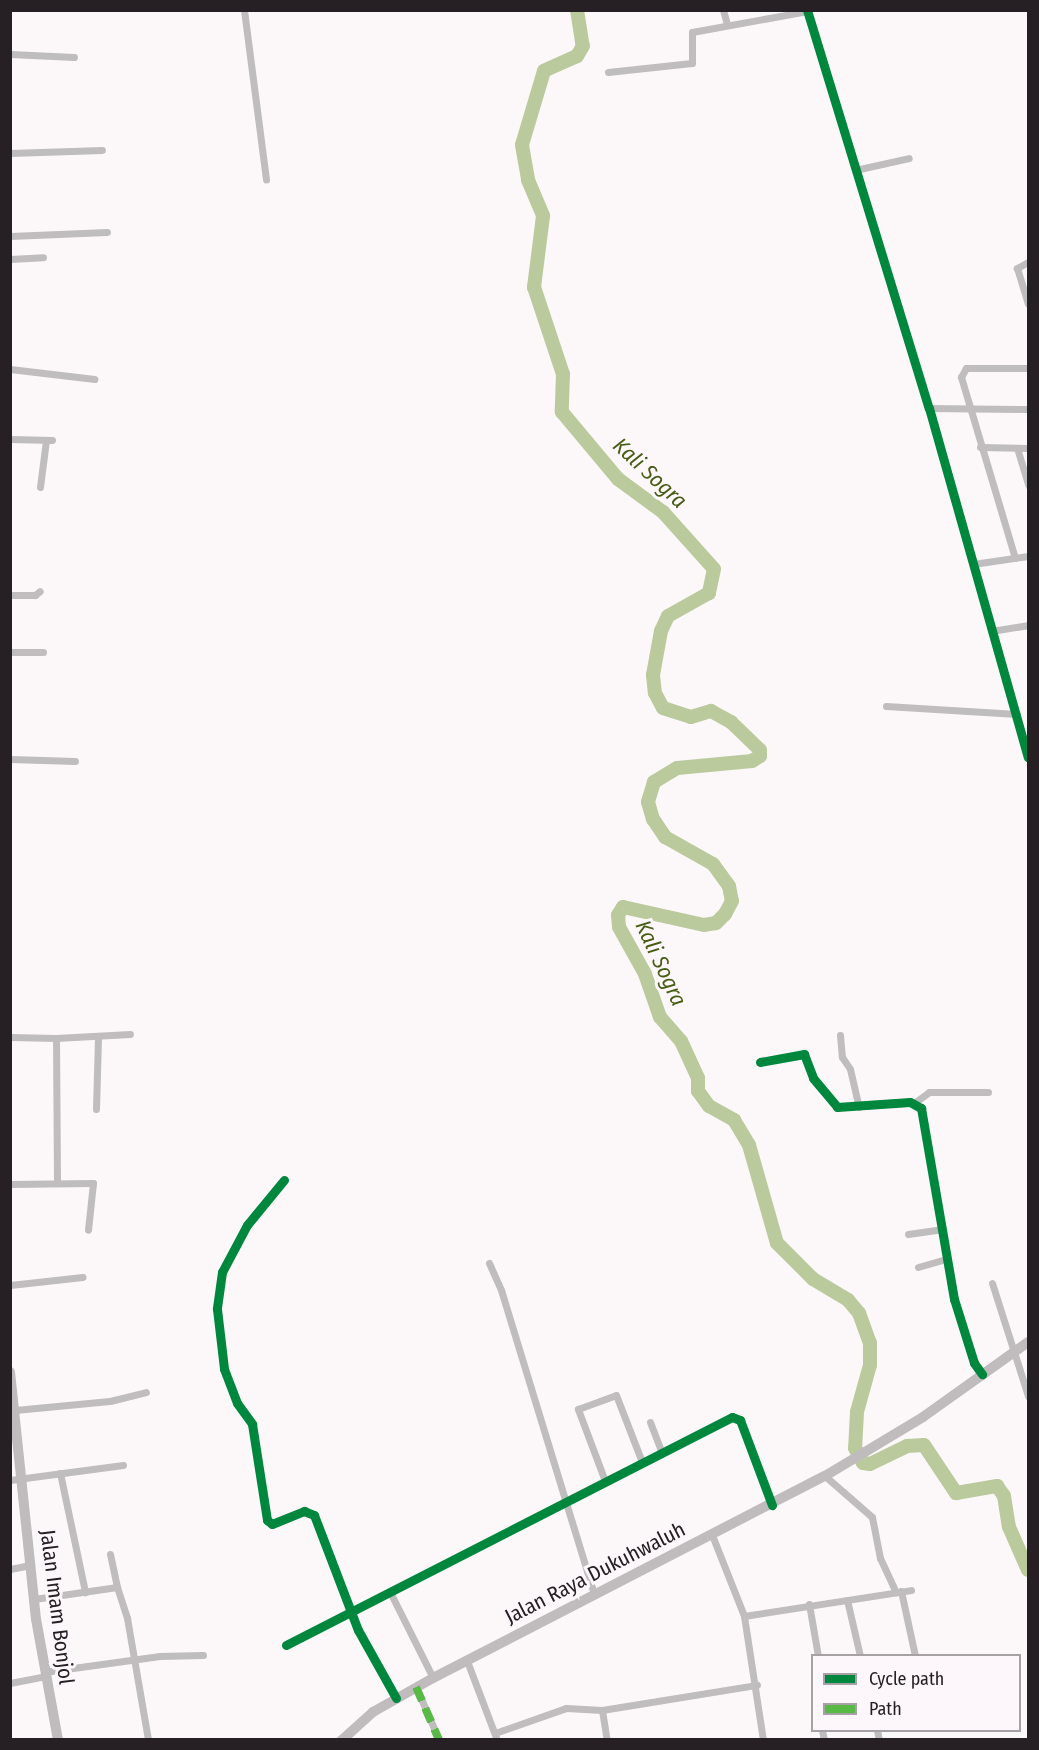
<!DOCTYPE html>
<html>
<head>
<meta charset="utf-8">
<style>
  body { margin:0 }
  #map { position:relative; width:1039px; height:1750px; overflow:hidden; background:#fcf8fa; font-family:"Fira Sans Condensed",sans-serif }
  div>[style] { position:absolute }
  [style*='--x'] { left:calc(var(--x)*1px); top:calc(var(--y)*1px); width:calc(var(--w)*1px); rotate:calc(var(--a)*1deg) }
  .river>* { height:14px; margin:-7px; padding:0 7px; transform-origin:7px; border-radius:7px; background:#baca9c }
  .street>* { height:7px; margin:-3.5px; padding:0 3.5px; transform-origin:3.5px; border-radius:3.5px; background:#c0bdbe }
  .secondary>* { height:10px; margin:-5px; padding:0 5px; transform-origin:5px; border-radius:5px; background:#c0bcbe }
  .quiet>* { height:8px; margin-top:-4px; transform-origin:0; background:repeating-linear-gradient(90deg,#58b947 0 15px,transparent 0 23px) }
  .cycleway>* { height:9px; margin:-4.5px; padding:0 4.5px; transform-origin:4.5px; border-radius:4.5px; background:#00873e }
  span { translate:-50% -50%; white-space:nowrap; text-align:center; line-height:1.15; -webkit-text-stroke:6px #fdf7fb; paint-order:stroke }
  .street-label { font-size:21px; color:#262024 }
  .water-label { font-size:22px; color:#465d13; font-style:italic }
  .frame { position:absolute; inset:0; border:12px solid #262024; pointer-events:none }
  .legend { position:absolute; left:811px; top:1654px; width:210px; height:78px; box-sizing:border-box; background:#fdf7fb; border:2px solid #a7a1a5; margin:0; padding:8px 10px; list-style:none; font-size:18px; color:#262024 }
  .legend li { display:flex; align-items:center; gap:12px; height:30px }
  .legend b { width:30px; border:2px solid #a7a1a5 }
</style>
</head>
<body>
<div id="map">
  <div class="river">
    <i style="--x:577;--y:10;--w:36;--a:81"></i>
    <i style="--x:583;--y:46;--w:12;--a:121"></i>
    <i style="--x:577;--y:56;--w:36;--a:156"></i>
    <i style="--x:544;--y:71;--w:77;--a:106.6"></i>
    <i style="--x:522;--y:145;--w:36;--a:80"></i>
    <i style="--x:528;--y:180;--w:39;--a:67"></i>
    <i style="--x:543;--y:216;--w:72;--a:97.2"></i>
    <i style="--x:534;--y:287;--w:92;--a:71.6"></i>
    <i style="--x:563;--y:374;--w:38;--a:92"></i>
    <i style="--x:562;--y:412;--w:87;--a:50.1"></i>
    <i style="--x:618;--y:479;--w:56;--a:36.3"></i>
    <i style="--x:663;--y:512;--w:76;--a:48.2"></i>
    <i style="--x:714;--y:569;--w:25;--a:102"></i>
    <i style="--x:709;--y:593;--w:47;--a:150.7"></i>
    <i style="--x:668;--y:616;--w:17;--a:115"></i>
    <i style="--x:661;--y:631;--w:45;--a:100.3"></i>
    <i style="--x:653;--y:675;--w:18;--a:84"></i>
    <i style="--x:655;--y:693;--w:17;--a:62"></i>
    <i style="--x:663;--y:708;--w:29;--a:18"></i>
    <i style="--x:691;--y:717;--w:21;--a:-17"></i>
    <i style="--x:711;--y:711;--w:23;--a:29"></i>
    <i style="--x:731;--y:722;--w:40;--a:44"></i>
    <i style="--x:760;--y:750;--w:6;--a:90"></i>
    <i style="--x:760;--y:756;--w:9;--a:148"></i>
    <i style="--x:752;--y:761;--w:75;--a:174.7"></i>
    <i style="--x:677;--y:768;--w:27;--a:149"></i>
    <i style="--x:654;--y:782;--w:21;--a:107"></i>
    <i style="--x:648;--y:802;--w:18;--a:74"></i>
    <i style="--x:653;--y:819;--w:22;--a:56"></i>
    <i style="--x:665;--y:837;--w:55;--a:29.4"></i>
    <i style="--x:713;--y:864;--w:27;--a:54"></i>
    <i style="--x:729;--y:886;--w:15;--a:79"></i>
    <i style="--x:732;--y:901;--w:15;--a:118"></i>
    <i style="--x:725;--y:914;--w:13;--a:135"></i>
    <i style="--x:716;--y:923;--w:12;--a:171"></i>
    <i style="--x:704;--y:925;--w:83;--a:-167.5"></i>
    <i style="--x:623;--y:907;--w:9;--a:122"></i>
    <i style="--x:618;--y:915;--w:12;--a:85"></i>
    <i style="--x:619;--y:927;--w:54;--a:61"></i>
    <i style="--x:645;--y:974;--w:46;--a:70.8"></i>
    <i style="--x:660;--y:1017;--w:32;--a:49"></i>
    <i style="--x:681;--y:1041;--w:41;--a:65.3"></i>
    <i style="--x:698;--y:1078;--w:13;--a:90"></i>
    <i style="--x:698;--y:1091;--w:19;--a:54"></i>
    <i style="--x:709;--y:1106;--w:29;--a:29"></i>
    <i style="--x:734;--y:1120;--w:29;--a:59"></i>
    <i style="--x:749;--y:1145;--w:102;--a:74.1"></i>
    <i style="--x:777;--y:1243;--w:51;--a:45"></i>
    <i style="--x:813;--y:1279;--w:41;--a:31"></i>
    <i style="--x:848;--y:1300;--w:17;--a:50"></i>
    <i style="--x:859;--y:1313;--w:32;--a:70"></i>
    <i style="--x:870;--y:1343;--w:22;--a:90"></i>
    <i style="--x:870;--y:1365;--w:49;--a:105.5"></i>
    <i style="--x:857;--y:1412;--w:36;--a:93"></i>
    <i style="--x:855;--y:1448;--w:17;--a:62"></i>
    <i style="--x:863;--y:1463;--w:7;--a:8"></i>
    <i style="--x:870;--y:1464;--w:41;--a:-25.9"></i>
    <i style="--x:907;--y:1446;--w:17;--a:-3"></i>
    <i style="--x:924;--y:1445;--w:58;--a:56.3"></i>
    <i style="--x:956;--y:1493;--w:42;--a:-9.7"></i>
    <i style="--x:997;--y:1486;--w:12;--a:55"></i>
    <i style="--x:1004;--y:1496;--w:31;--a:81"></i>
    <i style="--x:1009;--y:1527;--w:47;--a:66.2"></i>
  </div>
  <div class="street">
    <i style="--x:244;--y:10;--w:171;--a:82.6"></i>
    <i style="--x:723;--y:10;--w:15;--a:74"></i>
    <i style="--x:807;--y:10;--w:416;--a:73"></i>
    <i style="--x:929;--y:408;--w:363;--a:74.2"></i>
    <i style="--x:10;--y:54;--w:64;--a:2.7"></i>
    <i style="--x:608;--y:72;--w:84;--a:-6.1"></i>
    <i style="--x:692;--y:63;--w:31;--a:-90"></i>
    <i style="--x:692;--y:32;--w:117;--a:-10.3"></i>
    <i style="--x:10;--y:153;--w:92;--a:-1.9"></i>
    <i style="--x:855;--y:170;--w:55;--a:-12.5"></i>
    <i style="--x:10;--y:236;--w:97;--a:-2.4"></i>
    <i style="--x:10;--y:259;--w:33;--a:-3"></i>
    <i style="--x:1028;--y:262;--w:13;--a:151"></i>
    <i style="--x:1017;--y:268;--w:37;--a:73"></i>
    <i style="--x:10;--y:369;--w:85;--a:6.8"></i>
    <i style="--x:929;--y:408;--w:99;--a:0.6"></i>
    <i style="--x:10;--y:439;--w:42;--a:1.4"></i>
    <i style="--x:980;--y:447;--w:48;--a:1.2"></i>
    <i style="--x:1017;--y:448;--w:39;--a:73"></i>
    <i style="--x:40;--y:487;--w:47;--a:-82.7"></i>
    <i style="--x:1015;--y:558;--w:189;--a:-106.6"></i>
    <i style="--x:961;--y:377;--w:10;--a:-61"></i>
    <i style="--x:966;--y:368;--w:62;--a:0"></i>
    <i style="--x:973;--y:564;--w:56;--a:-8.3"></i>
    <i style="--x:10;--y:595;--w:25;--a:0"></i>
    <i style="--x:35;--y:595;--w:6;--a:-39"></i>
    <i style="--x:991;--y:631;--w:37;--a:-9"></i>
    <i style="--x:10;--y:652;--w:33;--a:0"></i>
    <i style="--x:886;--y:706;--w:131;--a:3.5"></i>
    <i style="--x:10;--y:759;--w:65;--a:1.8"></i>
    <i style="--x:840;--y:1035;--w:22;--a:85"></i>
    <i style="--x:842;--y:1057;--w:14;--a:56"></i>
    <i style="--x:850;--y:1069;--w:39;--a:77"></i>
    <i style="--x:10;--y:1037;--w:46;--a:1.2"></i>
    <i style="--x:56;--y:1038;--w:144;--a:89.6"></i>
    <i style="--x:56;--y:1038;--w:74;--a:-3.1"></i>
    <i style="--x:760;--y:1062;--w:45;--a:-10.3"></i>
    <i style="--x:804;--y:1054;--w:26;--a:69"></i>
    <i style="--x:813;--y:1078;--w:38;--a:50"></i>
    <i style="--x:837;--y:1107;--w:73;--a:-3.9"></i>
    <i style="--x:910;--y:1102;--w:13;--a:29"></i>
    <i style="--x:921;--y:1108;--w:194;--a:80.2"></i>
    <i style="--x:954;--y:1299;--w:67;--a:72.6"></i>
    <i style="--x:974;--y:1363;--w:14;--a:54"></i>
    <i style="--x:914;--y:1103;--w:19;--a:-36"></i>
    <i style="--x:929;--y:1092;--w:59;--a:0"></i>
    <i style="--x:96;--y:1109;--w:73;--a:-88.4"></i>
    <i style="--x:284;--y:1180;--w:58;--a:129.4"></i>
    <i style="--x:247;--y:1225;--w:53;--a:118"></i>
    <i style="--x:222;--y:1272;--w:37;--a:98"></i>
    <i style="--x:217;--y:1309;--w:60;--a:83.3"></i>
    <i style="--x:224;--y:1369;--w:36;--a:69"></i>
    <i style="--x:237;--y:1403;--w:26;--a:54"></i>
    <i style="--x:252;--y:1424;--w:97;--a:81.1"></i>
    <i style="--x:267;--y:1520;--w:6;--a:39"></i>
    <i style="--x:272;--y:1524;--w:35;--a:-22"></i>
    <i style="--x:304;--y:1511;--w:11;--a:22"></i>
    <i style="--x:314;--y:1515;--w:123;--a:69.1"></i>
    <i style="--x:358;--y:1630;--w:78;--a:60.8"></i>
    <i style="--x:10;--y:1184;--w:83;--a:-0.7"></i>
    <i style="--x:93;--y:1183;--w:47;--a:96.1"></i>
    <i style="--x:908;--y:1234;--w:34;--a:-8"></i>
    <i style="--x:489;--y:1263;--w:30;--a:66"></i>
    <i style="--x:501;--y:1290;--w:319;--a:73"></i>
    <i style="--x:918;--y:1267;--w:29;--a:-16"></i>
    <i style="--x:992;--y:1283;--w:119;--a:72.3"></i>
    <i style="--x:10;--y:1285;--w:73;--a:-6.3"></i>
    <i style="--x:15;--y:1410;--w:95;--a:-5.4"></i>
    <i style="--x:110;--y:1401;--w:37;--a:-14"></i>
    <i style="--x:650;--y:1422;--w:33;--a:69"></i>
    <i style="--x:60;--y:1473;--w:122;--a:78.1"></i>
    <i style="--x:825;--y:1476;--w:62;--a:41.1"></i>
    <i style="--x:872;--y:1517;--w:42;--a:79"></i>
    <i style="--x:880;--y:1558;--w:38;--a:65"></i>
    <i style="--x:10;--y:1480;--w:114;--a:-7.6"></i>
    <i style="--x:605;--y:1481;--w:77;--a:-110.6"></i>
    <i style="--x:578;--y:1409;--w:40;--a:-20.2"></i>
    <i style="--x:616;--y:1395;--w:72;--a:68.8"></i>
    <i style="--x:712;--y:1535;--w:87;--a:68.4"></i>
    <i style="--x:744;--y:1616;--w:125;--a:81.3"></i>
    <i style="--x:110;--y:1554;--w:34;--a:78"></i>
    <i style="--x:10;--y:1569;--w:21;--a:-11"></i>
    <i style="--x:901;--y:1591;--w:66;--a:77.8"></i>
    <i style="--x:390;--y:1592;--w:96;--a:63.4"></i>
    <i style="--x:34;--y:1599;--w:84;--a:-8.2"></i>
    <i style="--x:117;--y:1587;--w:33;--a:72"></i>
    <i style="--x:127;--y:1618;--w:124;--a:80.2"></i>
    <i style="--x:847;--y:1600;--w:57;--a:76.9"></i>
    <i style="--x:809;--y:1604;--w:53;--a:80.2"></i>
    <i style="--x:744;--y:1616;--w:169;--a:-8.8"></i>
    <i style="--x:286;--y:1645;--w:501;--a:-27.08"></i>
    <i style="--x:732;--y:1417;--w:9;--a:21"></i>
    <i style="--x:740;--y:1420;--w:91;--a:69.4"></i>
    <i style="--x:467;--y:1661;--w:85;--a:69.2"></i>
    <i style="--x:44;--y:1672;--w:117;--a:-7.9"></i>
    <i style="--x:160;--y:1656;--w:43;--a:-1.3"></i>
    <i style="--x:10;--y:1683;--w:36;--a:-11"></i>
    <i style="--x:416;--y:1687;--w:58;--a:66.5"></i>
    <i style="--x:602;--y:1710;--w:30;--a:81"></i>
    <i style="--x:822;--y:1730;--w:10;--a:79"></i>
    <i style="--x:877;--y:1730;--w:10;--a:79"></i>
    <i style="--x:495;--y:1733;--w:75;--a:-19.4"></i>
    <i style="--x:566;--y:1708;--w:36;--a:3"></i>
    <i style="--x:602;--y:1710;--w:157;--a:-9.2"></i>
  </div>
  <div class="secondary">
    <i style="--x:10;--y:1372;--w:248;--a:84"></i>
    <i style="--x:36;--y:1619;--w:123;--a:79.7"></i>
    <i style="--x:342;--y:1740;--w:42;--a:-42.1"></i>
    <i style="--x:373;--y:1712;--w:69;--a:-29.5"></i>
    <i style="--x:433;--y:1678;--w:441;--a:-27.3"></i>
    <i style="--x:825;--y:1476;--w:114;--a:-31"></i>
    <i style="--x:923;--y:1417;--w:129;--a:-35.5"></i>
  </div>
  <div class="quiet">
    <i style="--x:416;--y:1687;--w:58;--a:66.5"></i>
  </div>
  <div class="cycleway">
    <i style="--x:807;--y:10;--w:416;--a:73"></i>
    <i style="--x:929;--y:408;--w:363;--a:74.2"></i>
    <i style="--x:760;--y:1062;--w:45;--a:-10.3"></i>
    <i style="--x:804;--y:1054;--w:26;--a:69"></i>
    <i style="--x:813;--y:1078;--w:38;--a:50"></i>
    <i style="--x:837;--y:1107;--w:73;--a:-3.9"></i>
    <i style="--x:910;--y:1102;--w:13;--a:29"></i>
    <i style="--x:921;--y:1108;--w:194;--a:80.2"></i>
    <i style="--x:954;--y:1299;--w:67;--a:72.6"></i>
    <i style="--x:974;--y:1363;--w:14;--a:54"></i>
    <i style="--x:284;--y:1180;--w:58;--a:129.4"></i>
    <i style="--x:247;--y:1225;--w:53;--a:118"></i>
    <i style="--x:222;--y:1272;--w:37;--a:98"></i>
    <i style="--x:217;--y:1309;--w:60;--a:83.3"></i>
    <i style="--x:224;--y:1369;--w:36;--a:69"></i>
    <i style="--x:237;--y:1403;--w:26;--a:54"></i>
    <i style="--x:252;--y:1424;--w:97;--a:81.1"></i>
    <i style="--x:267;--y:1520;--w:6;--a:39"></i>
    <i style="--x:272;--y:1524;--w:35;--a:-22"></i>
    <i style="--x:304;--y:1511;--w:11;--a:22"></i>
    <i style="--x:314;--y:1515;--w:123;--a:69.1"></i>
    <i style="--x:358;--y:1630;--w:78;--a:60.8"></i>
    <i style="--x:286;--y:1645;--w:501;--a:-27.08"></i>
    <i style="--x:732;--y:1417;--w:9;--a:21"></i>
    <i style="--x:740;--y:1420;--w:91;--a:69.4"></i>
  </div>
  <div class="street-label">
    <span style="left:595px;top:1573px;rotate:-27deg">Jalan Raya Dukuhwaluh</span>
    <span style="left:57px;top:1607px;rotate:83deg">Jalan Imam Bonjol</span>
  </div>
  <div class="water-label">
    <span style="left:650px;top:473px;rotate:43deg">Kali Sogra</span>
    <span style="left:661px;top:963px;rotate:65deg">Kali Sogra</span>
  </div>
  <div class="frame"></div>
  <ul class="legend">
  <li><b style="height:8px;background:#00873e"></b>Cycle path</li>
  <li><b style="height:8px;background:#58b947"></b>Path</li>
  </ul>
</div>
</body>
</html>
